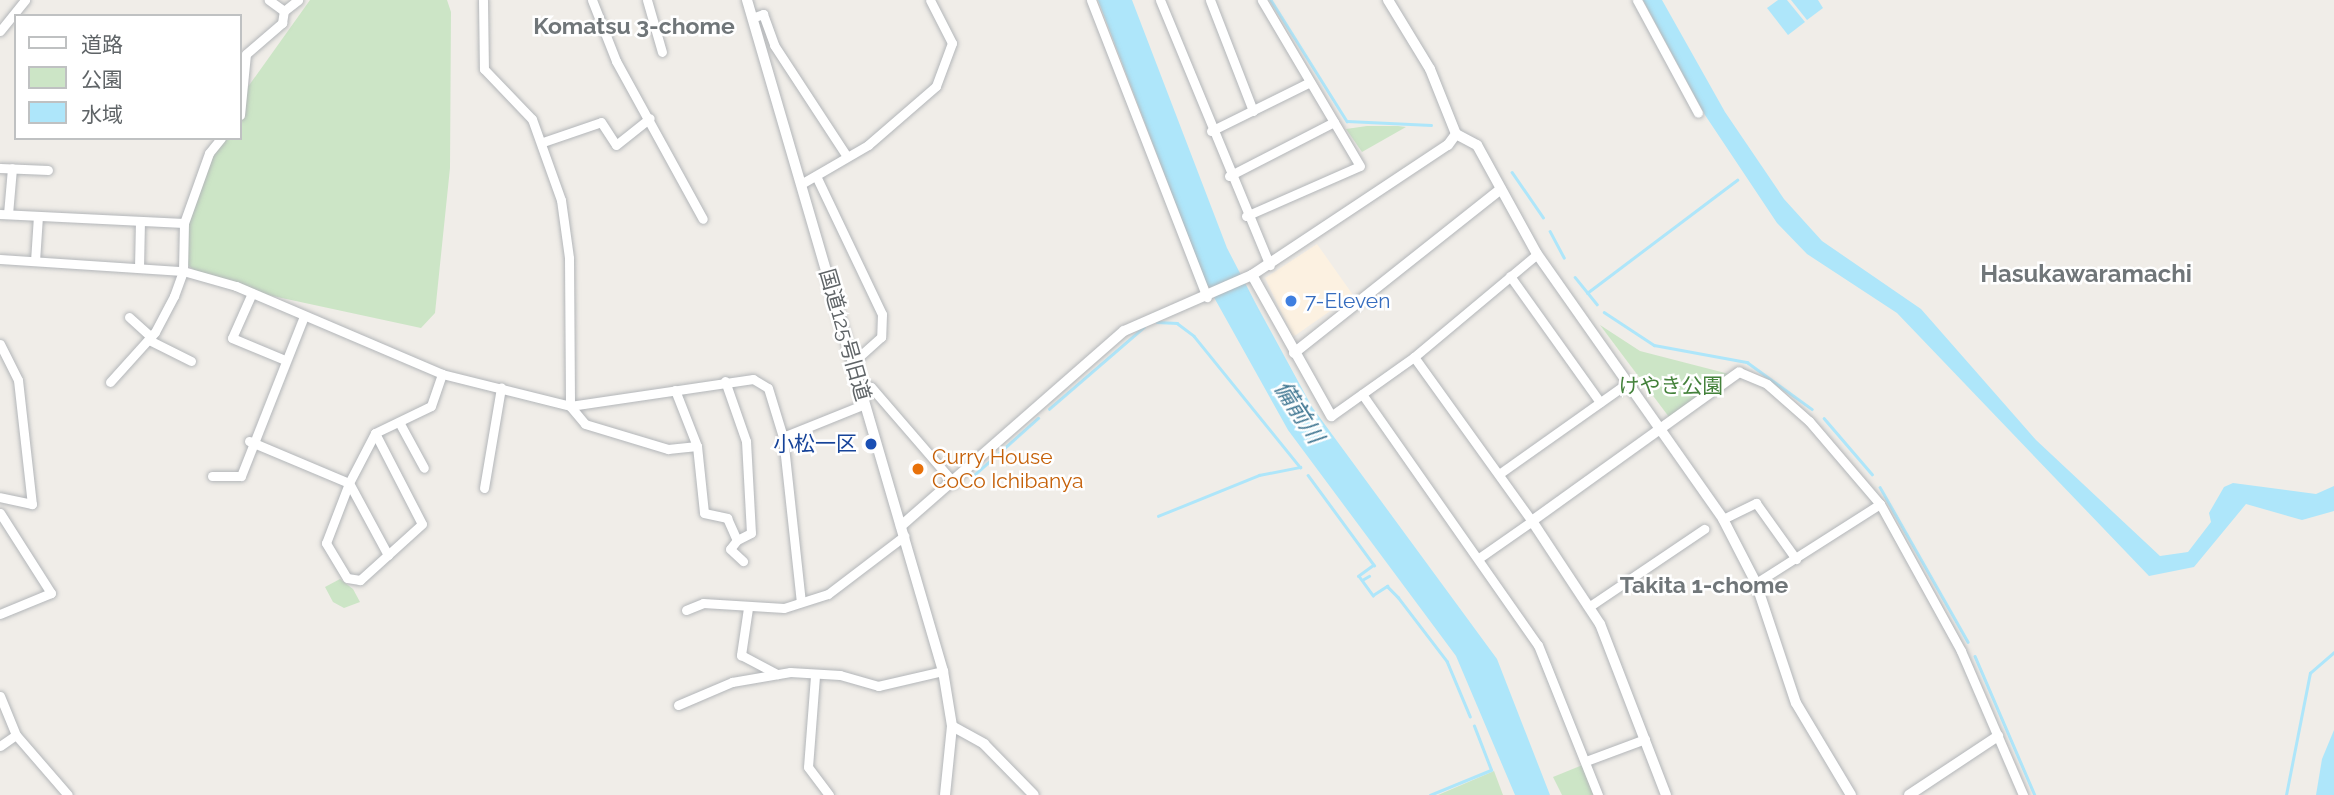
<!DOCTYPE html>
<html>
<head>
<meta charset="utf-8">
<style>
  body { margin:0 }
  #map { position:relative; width:2334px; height:795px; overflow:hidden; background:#f0ede8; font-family:Raleway,"Noto Sans JP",sans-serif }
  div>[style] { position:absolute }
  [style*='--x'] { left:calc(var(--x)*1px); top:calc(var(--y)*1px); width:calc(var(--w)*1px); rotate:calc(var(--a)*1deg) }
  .commercial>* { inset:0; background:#fcf1e1 }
  .green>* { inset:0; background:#cce5c6 }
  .water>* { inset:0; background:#aee6fa }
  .stream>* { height:2.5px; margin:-1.25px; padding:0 1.25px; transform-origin:1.25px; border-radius:1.25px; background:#aee6fa }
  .roads { filter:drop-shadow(0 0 2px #b3b6b9) drop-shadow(0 0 2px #b3b6b9) }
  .minor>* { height:9px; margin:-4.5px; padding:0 4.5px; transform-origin:4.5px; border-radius:4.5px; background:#fff }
  .tertiary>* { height:10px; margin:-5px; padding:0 5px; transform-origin:5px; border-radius:5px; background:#fff }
  .dots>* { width:19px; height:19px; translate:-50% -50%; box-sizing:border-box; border:4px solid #fff; border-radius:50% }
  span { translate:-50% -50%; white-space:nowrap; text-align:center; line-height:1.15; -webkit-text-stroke:5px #fff; paint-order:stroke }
  .shop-label { font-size:21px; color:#366cbe }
  .left { translate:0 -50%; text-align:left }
  .street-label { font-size:21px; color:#5f6467 }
  .park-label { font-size:21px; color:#44823b }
  .transit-label { font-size:21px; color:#164399 }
  .right { translate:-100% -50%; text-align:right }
  .food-label { font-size:21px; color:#c56008 }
  .neighbourhood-label { font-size:23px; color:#707679; font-weight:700 }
  .water-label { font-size:23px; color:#417792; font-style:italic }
  .quarter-label { font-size:24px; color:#707679; font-weight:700 }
  .legend { position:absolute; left:14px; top:14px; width:228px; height:126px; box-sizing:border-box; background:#fff; border:2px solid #bfc1c2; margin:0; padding:9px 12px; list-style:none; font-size:21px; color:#5f6467 }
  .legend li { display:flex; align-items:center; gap:14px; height:35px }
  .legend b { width:35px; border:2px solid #bfc1c2 }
</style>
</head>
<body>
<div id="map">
  <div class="commercial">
    <i style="clip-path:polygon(1317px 244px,1353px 295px,1293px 337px,1265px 278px)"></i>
  </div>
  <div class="green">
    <i style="clip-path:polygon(310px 0,447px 0,451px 12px,450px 168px,435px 313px,421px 328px,208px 282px,188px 265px,188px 213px,216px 138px,240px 138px,240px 98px)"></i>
    <i style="clip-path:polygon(1367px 126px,1398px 126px,1406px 127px,1362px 152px,1346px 129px)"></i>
    <i style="clip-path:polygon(1600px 325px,1640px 351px,1729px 374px,1669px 417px)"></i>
    <i style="clip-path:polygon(340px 579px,353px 589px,360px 602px,344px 608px,333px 602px,325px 587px)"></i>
    <i style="clip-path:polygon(1585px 764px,1594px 795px,1562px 795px,1553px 777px)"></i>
    <i style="clip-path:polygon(1494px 771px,1503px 795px,1438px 795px)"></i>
  </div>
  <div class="water">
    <i style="clip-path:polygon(1098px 0,1132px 0,1227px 248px,1256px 304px,1312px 407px,1497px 659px,1550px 795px,1515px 795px,1456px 656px,1288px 430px,1206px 283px)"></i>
    <i style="clip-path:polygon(1643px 0,1662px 0,1725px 112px,1784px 199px,1822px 241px,1921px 309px,2036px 440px,2160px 556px,2188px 552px,2211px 522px,2209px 513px,2224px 487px,2233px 483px,2316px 494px,2334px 486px,2334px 511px,2302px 520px,2246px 504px,2194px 567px,2149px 576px,1897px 313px,1807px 254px,1777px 223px,1705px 115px)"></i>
    <i style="clip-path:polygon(1778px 0,1787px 0,1805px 22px,1788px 35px,1767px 8px)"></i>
    <i style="clip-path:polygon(1791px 0,1818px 0,1823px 8px,1807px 20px)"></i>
    <i style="clip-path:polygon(2334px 730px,2334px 795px,2316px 795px,2322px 759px)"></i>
  </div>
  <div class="stream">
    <i style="--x:1271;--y:0;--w:143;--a:57.9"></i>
    <i style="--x:1347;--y:121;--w:84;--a:2.7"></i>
    <i style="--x:1512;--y:172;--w:55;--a:55.4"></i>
    <i style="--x:1550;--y:231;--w:30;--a:62"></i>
    <i style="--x:1575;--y:277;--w:35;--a:51"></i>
    <i style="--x:1587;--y:293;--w:188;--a:-37"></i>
    <i style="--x:1604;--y:312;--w:60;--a:33.4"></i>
    <i style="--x:1654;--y:345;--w:95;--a:10.4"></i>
    <i style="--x:1747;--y:362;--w:80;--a:35.9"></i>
    <i style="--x:1157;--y:322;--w:20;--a:3"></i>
    <i style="--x:1177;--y:323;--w:21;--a:37"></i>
    <i style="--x:1194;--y:336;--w:169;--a:51"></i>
    <i style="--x:1049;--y:409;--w:125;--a:-40.8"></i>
    <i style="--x:1824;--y:418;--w:74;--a:49.4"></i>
    <i style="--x:1308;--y:475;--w:112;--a:53.7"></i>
    <i style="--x:1374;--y:565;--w:19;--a:144"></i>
    <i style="--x:1359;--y:576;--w:24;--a:54"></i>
    <i style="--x:1373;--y:595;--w:17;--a:-33"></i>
    <i style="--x:1387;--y:586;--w:16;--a:45"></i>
    <i style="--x:1398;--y:597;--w:81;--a:52.6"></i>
    <i style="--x:1447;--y:661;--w:60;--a:67.3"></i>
    <i style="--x:973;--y:476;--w:87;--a:-41.7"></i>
    <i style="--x:1880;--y:487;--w:178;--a:60.4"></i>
    <i style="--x:1158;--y:516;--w:109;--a:-22.1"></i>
    <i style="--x:1259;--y:475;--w:42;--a:-11"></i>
    <i style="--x:1362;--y:580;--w:8;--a:-30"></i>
    <i style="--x:1975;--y:656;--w:151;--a:66.7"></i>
    <i style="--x:1430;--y:795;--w:66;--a:-22.3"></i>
    <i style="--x:1491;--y:770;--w:47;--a:-111.1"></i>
    <i style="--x:2286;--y:795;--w:124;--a:-78.9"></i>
    <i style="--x:2310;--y:673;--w:32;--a:-41"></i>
  </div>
  <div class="roads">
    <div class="minor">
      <i style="--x:483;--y:0;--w:69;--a:89.2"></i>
      <i style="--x:484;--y:69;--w:69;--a:46.2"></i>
      <i style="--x:532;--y:119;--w:86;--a:70.3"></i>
      <i style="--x:561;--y:200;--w:59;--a:82.1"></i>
      <i style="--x:569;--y:258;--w:148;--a:89.6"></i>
      <i style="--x:570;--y:406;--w:23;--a:50"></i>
      <i style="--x:585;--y:424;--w:87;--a:16.8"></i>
      <i style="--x:668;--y:449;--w:29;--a:-6"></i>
      <i style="--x:592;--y:0;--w:66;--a:68.5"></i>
      <i style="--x:616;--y:61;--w:180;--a:61.2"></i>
      <i style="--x:647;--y:0;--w:54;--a:73.9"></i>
      <i style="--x:1091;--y:0;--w:319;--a:68.7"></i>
      <i style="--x:1160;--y:0;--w:287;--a:67.5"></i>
      <i style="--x:1210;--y:0;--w:119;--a:68.8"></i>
      <i style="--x:1637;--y:0;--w:128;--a:61.6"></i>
      <i style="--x:284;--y:11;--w:18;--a:-38"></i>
      <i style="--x:752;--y:18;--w:12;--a:-20"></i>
      <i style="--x:763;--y:14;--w:33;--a:70"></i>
      <i style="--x:774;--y:45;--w:131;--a:56.8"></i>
      <i style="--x:0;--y:31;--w:40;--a:-51"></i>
      <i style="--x:240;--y:115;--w:61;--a:-84.4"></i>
      <i style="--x:246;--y:54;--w:48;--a:-40.7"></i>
      <i style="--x:282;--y:23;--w:12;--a:-81"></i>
      <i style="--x:284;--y:11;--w:19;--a:-144"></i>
      <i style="--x:1211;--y:131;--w:108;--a:-26.3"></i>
      <i style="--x:543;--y:142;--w:61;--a:-19"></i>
      <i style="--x:601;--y:122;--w:27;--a:57"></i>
      <i style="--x:616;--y:145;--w:43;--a:-38.5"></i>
      <i style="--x:0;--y:168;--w:48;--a:2.4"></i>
      <i style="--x:1229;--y:176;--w:118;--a:-27.2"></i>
      <i style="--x:817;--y:178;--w:151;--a:64.5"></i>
      <i style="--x:882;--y:314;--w:23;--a:92"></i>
      <i style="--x:881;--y:337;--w:38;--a:138"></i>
      <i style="--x:801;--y:184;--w:78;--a:-30.2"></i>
      <i style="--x:868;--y:145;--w:90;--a:-40.9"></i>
      <i style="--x:936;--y:86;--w:46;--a:-69.6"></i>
      <i style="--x:952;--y:43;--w:48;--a:-117.1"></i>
      <i style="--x:0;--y:214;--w:184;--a:2.8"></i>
      <i style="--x:8;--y:214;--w:46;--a:-85"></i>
      <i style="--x:1246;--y:216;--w:124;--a:-23.7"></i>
      <i style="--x:1360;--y:166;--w:193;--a:-120.6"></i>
      <i style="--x:0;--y:259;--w:183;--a:3.8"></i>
      <i style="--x:183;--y:271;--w:55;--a:15.8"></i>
      <i style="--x:236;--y:286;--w:224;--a:23.1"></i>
      <i style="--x:442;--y:374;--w:132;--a:14"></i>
      <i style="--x:570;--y:406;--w:185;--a:-8.4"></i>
      <i style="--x:753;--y:379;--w:17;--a:31"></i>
      <i style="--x:768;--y:388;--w:51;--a:73"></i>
      <i style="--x:783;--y:437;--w:166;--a:83.8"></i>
      <i style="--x:35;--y:261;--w:45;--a:-86.2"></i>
      <i style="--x:139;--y:268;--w:47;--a:-88.8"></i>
      <i style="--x:1510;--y:276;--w:155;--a:54.5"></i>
      <i style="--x:252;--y:293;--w:49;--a:114"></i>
      <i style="--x:232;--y:338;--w:57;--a:22.5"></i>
      <i style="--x:129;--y:317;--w:30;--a:42"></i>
      <i style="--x:149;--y:340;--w:47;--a:26.6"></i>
      <i style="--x:0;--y:344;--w:40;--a:63.4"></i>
      <i style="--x:18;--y:380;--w:125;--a:83.6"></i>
      <i style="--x:32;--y:504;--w:33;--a:-168"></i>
      <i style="--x:1414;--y:357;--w:202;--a:54.3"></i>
      <i style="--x:1532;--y:521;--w:65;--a:145.1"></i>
      <i style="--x:1739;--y:372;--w:30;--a:23"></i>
      <i style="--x:1767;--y:384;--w:56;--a:41.4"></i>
      <i style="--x:1809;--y:421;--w:109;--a:49.5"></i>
      <i style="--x:1880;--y:504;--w:168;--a:61.1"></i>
      <i style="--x:1961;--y:651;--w:157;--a:66.7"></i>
      <i style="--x:725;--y:381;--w:64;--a:70.7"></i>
      <i style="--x:746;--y:441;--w:92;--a:86.9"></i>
      <i style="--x:751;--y:533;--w:16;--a:153"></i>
      <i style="--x:110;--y:382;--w:67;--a:-48"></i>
      <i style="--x:155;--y:332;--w:41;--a:-62.2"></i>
      <i style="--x:174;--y:296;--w:27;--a:-70"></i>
      <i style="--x:183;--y:271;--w:48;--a:-88.8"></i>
      <i style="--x:184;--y:223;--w:74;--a:-70.3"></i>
      <i style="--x:209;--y:153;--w:19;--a:-51"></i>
      <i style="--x:860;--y:384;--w:11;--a:15"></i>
      <i style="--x:871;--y:387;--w:127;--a:49.2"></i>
      <i style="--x:675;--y:390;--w:60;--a:68.6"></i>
      <i style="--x:697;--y:446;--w:67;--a:84"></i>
      <i style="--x:704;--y:513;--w:24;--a:12"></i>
      <i style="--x:727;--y:518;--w:24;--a:66"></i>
      <i style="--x:737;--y:540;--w:11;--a:128"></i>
      <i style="--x:730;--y:549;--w:18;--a:43"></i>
      <i style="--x:1362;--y:394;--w:307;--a:55"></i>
      <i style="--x:1538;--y:645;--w:162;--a:68.2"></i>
      <i style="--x:1331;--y:416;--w:102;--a:-35.4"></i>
      <i style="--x:1414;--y:357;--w:160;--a:-39.9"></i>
      <i style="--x:399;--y:422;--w:52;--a:61.5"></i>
      <i style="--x:375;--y:433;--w:102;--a:62.7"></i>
      <i style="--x:422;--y:524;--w:84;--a:137.9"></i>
      <i style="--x:360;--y:580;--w:13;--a:-171"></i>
      <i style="--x:347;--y:578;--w:41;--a:-121"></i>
      <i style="--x:326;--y:543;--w:64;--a:-69"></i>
      <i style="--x:349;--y:483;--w:56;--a:-62.5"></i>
      <i style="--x:375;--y:433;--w:62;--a:-25.7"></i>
      <i style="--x:431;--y:406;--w:34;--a:-71"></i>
      <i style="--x:783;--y:437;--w:88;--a:-21.9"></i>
      <i style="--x:249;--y:441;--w:108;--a:22.8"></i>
      <i style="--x:349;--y:483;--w:82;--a:61.6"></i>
      <i style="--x:1499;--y:474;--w:159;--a:-35.3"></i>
      <i style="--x:212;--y:476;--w:29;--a:0"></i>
      <i style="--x:241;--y:476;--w:172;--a:-68.5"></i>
      <i style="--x:484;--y:488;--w:102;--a:-80.4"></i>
      <i style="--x:0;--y:513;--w:95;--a:57.5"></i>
      <i style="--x:51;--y:593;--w:55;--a:157.6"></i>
      <i style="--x:1723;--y:519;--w:37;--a:-26"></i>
      <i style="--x:1756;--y:503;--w:69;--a:54.5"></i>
      <i style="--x:1756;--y:583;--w:147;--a:-32.5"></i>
      <i style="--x:1590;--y:606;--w:138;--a:-34"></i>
      <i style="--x:748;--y:608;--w:48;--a:98.5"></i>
      <i style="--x:741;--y:655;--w:41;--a:27.8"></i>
      <i style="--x:686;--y:610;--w:18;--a:-22"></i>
      <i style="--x:703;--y:603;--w:81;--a:3.5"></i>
      <i style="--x:784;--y:608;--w:46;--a:-17.7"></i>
      <i style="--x:828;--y:594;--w:96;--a:-37.3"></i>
      <i style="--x:815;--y:676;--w:91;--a:94.4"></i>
      <i style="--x:808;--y:767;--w:35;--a:53"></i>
      <i style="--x:0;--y:696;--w:42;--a:67.7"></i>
      <i style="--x:16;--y:735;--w:79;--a:49.1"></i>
      <i style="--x:678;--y:705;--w:59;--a:-23.1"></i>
      <i style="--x:732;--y:682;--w:59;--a:-9.8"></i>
      <i style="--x:790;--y:672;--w:50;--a:3.4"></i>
      <i style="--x:840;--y:675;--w:40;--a:16"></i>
      <i style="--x:878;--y:686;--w:67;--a:-13"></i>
      <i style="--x:0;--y:746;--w:19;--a:-35"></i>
      <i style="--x:1586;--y:761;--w:63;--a:-20.4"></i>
    </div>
    <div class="tertiary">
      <i style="--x:747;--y:0;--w:699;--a:73.72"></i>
      <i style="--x:943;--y:671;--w:56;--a:80.7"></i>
      <i style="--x:952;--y:726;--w:69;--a:95.8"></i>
      <i style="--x:1456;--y:134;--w:24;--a:28"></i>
      <i style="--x:1477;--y:145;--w:124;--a:61.2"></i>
      <i style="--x:1537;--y:254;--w:324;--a:54.9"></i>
      <i style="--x:1723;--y:519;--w:72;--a:62.7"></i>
      <i style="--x:1756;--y:583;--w:126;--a:71.6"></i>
      <i style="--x:1796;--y:703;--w:107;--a:59.1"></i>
      <i style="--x:1252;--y:275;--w:162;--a:60.7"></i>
      <i style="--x:1294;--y:353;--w:264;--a:-38.4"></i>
      <i style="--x:901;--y:526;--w:296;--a:-41.2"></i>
      <i style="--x:1124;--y:331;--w:140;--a:-23.6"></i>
      <i style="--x:1252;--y:275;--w:235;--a:-33.6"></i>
      <i style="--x:1448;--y:145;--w:14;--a:-54"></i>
      <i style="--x:1456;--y:134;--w:70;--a:-111.8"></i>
      <i style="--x:1430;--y:69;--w:81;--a:-121.3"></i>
      <i style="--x:952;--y:726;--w:37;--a:29"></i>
      <i style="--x:984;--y:744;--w:71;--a:45.6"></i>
      <i style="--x:1666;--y:795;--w:183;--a:-111.1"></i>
      <i style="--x:1600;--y:624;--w:123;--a:-123.4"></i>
      <i style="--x:1532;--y:521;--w:255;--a:-35.7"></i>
      <i style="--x:1909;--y:795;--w:107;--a:-33.5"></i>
    </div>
  </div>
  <div class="dots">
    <i style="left:1291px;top:301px;background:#3f7fe0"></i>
    <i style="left:871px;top:444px;background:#1a4fb4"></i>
    <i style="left:918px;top:469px;background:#e8710a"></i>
  </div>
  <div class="shop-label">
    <span class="left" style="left:1305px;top:301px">7-Eleven</span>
  </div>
  <div class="street-label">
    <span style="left:845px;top:335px;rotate:74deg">国道125号旧道</span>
  </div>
  <div class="park-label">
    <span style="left:1671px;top:386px">けやき公園</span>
  </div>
  <div class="transit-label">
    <span class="right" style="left:857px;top:444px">小松一区</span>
  </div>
  <div class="food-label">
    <span class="left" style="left:932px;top:469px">Curry House<br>CoCo Ichibanya</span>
  </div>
  <div class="neighbourhood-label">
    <span style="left:634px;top:26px">Komatsu 3-chome</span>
    <span style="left:1704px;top:585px">Takita 1-chome</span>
  </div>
  <div class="water-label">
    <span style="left:1299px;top:412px;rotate:57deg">備前川</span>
  </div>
  <div class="quarter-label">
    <span style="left:2086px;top:274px">Hasukawaramachi</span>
  </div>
  <ul class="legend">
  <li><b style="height:9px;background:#fff"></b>道路</li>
  <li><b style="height:19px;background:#cce5c6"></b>公園</li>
  <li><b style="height:19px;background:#aee6fa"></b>水域</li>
  </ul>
</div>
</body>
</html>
